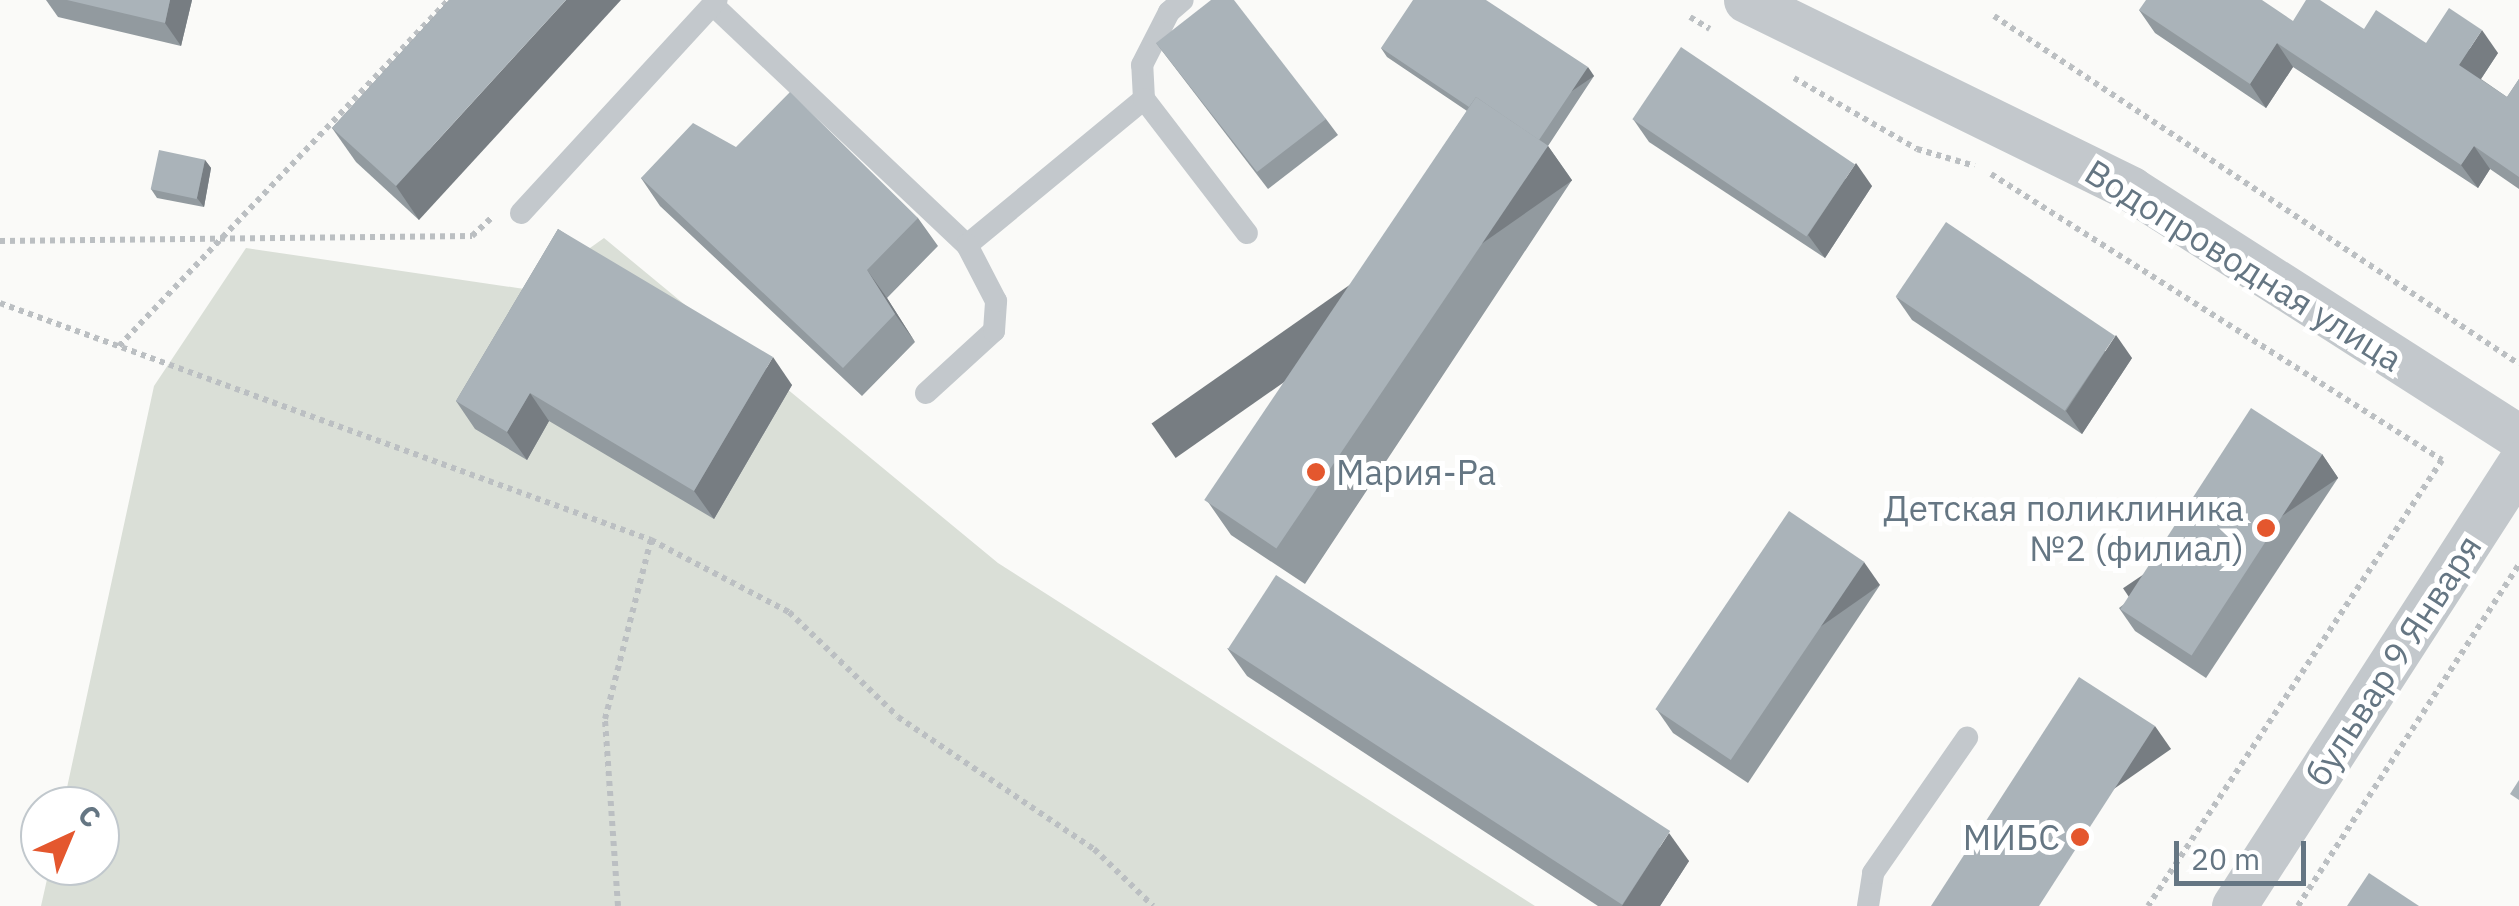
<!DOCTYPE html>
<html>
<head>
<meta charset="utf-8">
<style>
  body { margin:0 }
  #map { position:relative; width:2519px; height:906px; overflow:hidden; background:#fafaf8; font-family:"IBM Plex Sans",sans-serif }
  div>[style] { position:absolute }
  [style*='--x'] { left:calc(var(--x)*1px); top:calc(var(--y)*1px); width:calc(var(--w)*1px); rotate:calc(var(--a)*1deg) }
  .green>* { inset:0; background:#dadfd7 }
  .path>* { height:6px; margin-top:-3px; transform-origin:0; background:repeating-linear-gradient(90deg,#bbbfc2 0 5px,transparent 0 10px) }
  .lane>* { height:22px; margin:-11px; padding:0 11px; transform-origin:11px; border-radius:11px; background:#c3c8cc }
  .street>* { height:45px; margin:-22.5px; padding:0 22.5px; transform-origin:22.5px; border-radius:22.5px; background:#c3c8cc }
  .wall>* { inset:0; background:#929a9f }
  .shaded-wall>* { inset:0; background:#777d82; transform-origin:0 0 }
  .building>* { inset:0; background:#aab3b9; transform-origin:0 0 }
  .dots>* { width:28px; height:28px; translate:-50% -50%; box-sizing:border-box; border:5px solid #fff; border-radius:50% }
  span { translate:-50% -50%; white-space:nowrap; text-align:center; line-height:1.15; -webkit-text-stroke:10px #fff; paint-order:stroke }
  .street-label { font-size:35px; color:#657683 }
  .poi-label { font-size:35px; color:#657683 }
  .left { translate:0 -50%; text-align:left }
  .right { translate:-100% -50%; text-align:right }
  .north { position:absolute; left:20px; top:786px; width:100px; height:100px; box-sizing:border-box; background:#fff; border:2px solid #c1c8cd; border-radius:50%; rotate:44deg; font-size:28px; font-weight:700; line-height:40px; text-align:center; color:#657683 }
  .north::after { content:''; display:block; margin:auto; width:35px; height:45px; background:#e4572e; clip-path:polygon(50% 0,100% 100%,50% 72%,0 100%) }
  .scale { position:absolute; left:2174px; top:841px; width:132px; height:45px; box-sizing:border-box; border:5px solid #657683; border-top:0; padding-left:12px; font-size:30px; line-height:35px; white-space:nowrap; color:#657683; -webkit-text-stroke:8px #fff; paint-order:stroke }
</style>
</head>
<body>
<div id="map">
  <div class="green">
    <i style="clip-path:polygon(604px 238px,998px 563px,1535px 906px,41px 906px,50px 866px,100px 866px,100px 806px,63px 806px,154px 386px,246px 248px,531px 290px)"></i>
  </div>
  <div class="path">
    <i style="--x:1994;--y:16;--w:630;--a:33.54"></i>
    <i style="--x:1690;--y:17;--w:23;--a:31"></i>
    <i style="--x:1794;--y:78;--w:142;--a:30"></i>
    <i style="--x:1917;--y:149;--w:60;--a:16.3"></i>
    <i style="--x:1991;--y:174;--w:534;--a:32.38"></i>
    <i style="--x:2442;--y:460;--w:534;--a:123.39"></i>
    <i style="--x:0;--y:241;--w:472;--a:-0.6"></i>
    <i style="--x:472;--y:236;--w:26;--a:-43"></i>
    <i style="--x:0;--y:303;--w:693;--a:20"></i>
    <i style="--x:651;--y:540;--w:156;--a:27.6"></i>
    <i style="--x:789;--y:612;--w:151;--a:43.9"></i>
    <i style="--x:898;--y:717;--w:236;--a:34"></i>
    <i style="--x:1094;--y:849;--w:82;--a:44"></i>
    <i style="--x:119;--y:346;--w:477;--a:-46.4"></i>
    <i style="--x:618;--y:906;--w:187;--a:-94"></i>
    <i style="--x:605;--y:719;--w:185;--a:-75.6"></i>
    <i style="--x:2298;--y:906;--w:406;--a:-57.1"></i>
  </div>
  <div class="lane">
    <i style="--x:714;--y:6;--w:348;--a:43.4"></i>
    <i style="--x:967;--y:245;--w:229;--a:-39.5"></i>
    <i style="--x:1144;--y:99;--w:34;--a:-93"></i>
    <i style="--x:1142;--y:65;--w:59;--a:-63"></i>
    <i style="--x:1169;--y:12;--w:18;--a:-41"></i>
    <i style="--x:1144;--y:99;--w:169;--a:52.5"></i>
    <i style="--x:521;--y:213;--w:289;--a:-47.4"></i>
    <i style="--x:926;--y:393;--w:92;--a:-42.4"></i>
    <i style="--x:994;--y:331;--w:30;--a:-86"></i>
    <i style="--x:996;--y:301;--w:63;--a:-117.4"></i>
    <i style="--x:1868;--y:906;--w:33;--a:-81"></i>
    <i style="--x:1873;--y:873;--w:165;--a:-55.2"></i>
  </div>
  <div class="street">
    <i style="--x:1746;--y:0;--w:429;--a:26.1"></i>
    <i style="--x:2131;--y:189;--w:460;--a:32.6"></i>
    <i style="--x:2234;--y:906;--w:526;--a:-57.19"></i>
  </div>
  <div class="wall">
    <i style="clip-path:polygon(46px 0,192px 0,181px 46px,58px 17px)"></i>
    <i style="clip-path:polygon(449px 0,419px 220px,356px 162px,332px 128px)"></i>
    <i style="clip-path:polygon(2139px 10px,2293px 21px,2364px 29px,2426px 43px,2498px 53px,2481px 79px,2507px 97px,2519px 79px,2519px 189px,2490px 169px,2478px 188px,2293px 67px,2266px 108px,2155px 33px)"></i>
    <i style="clip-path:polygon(1156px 43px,1326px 119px,1338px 135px,1268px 189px)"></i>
    <i style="clip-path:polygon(1381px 48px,1594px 76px,1548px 146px,1572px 180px,1305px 584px,1231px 535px,1208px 502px,1467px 111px,1387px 57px)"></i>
    <i style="clip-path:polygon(1633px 119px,1872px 186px,1825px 258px,1649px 142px)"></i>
    <i style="clip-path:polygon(736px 147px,918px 218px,938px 246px,887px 298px,915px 342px,862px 396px,660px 206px,641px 178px)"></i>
    <i style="clip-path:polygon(205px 160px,211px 168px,204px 207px,157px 198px,151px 189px)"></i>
    <i style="clip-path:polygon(558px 229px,792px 385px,714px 519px,549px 421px,527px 460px,475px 429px,456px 401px)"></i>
    <i style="clip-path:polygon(1896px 297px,2132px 358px,2082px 434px,1912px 320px)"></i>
    <i style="clip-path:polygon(2322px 454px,2338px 478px,2206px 678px,2135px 631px,2119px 608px)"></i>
    <i style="clip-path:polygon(1880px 585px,1748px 783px,1673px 733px,1657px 710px)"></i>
    <i style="clip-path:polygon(1227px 648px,1689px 861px,1660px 906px,1598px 906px,1247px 676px)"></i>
  </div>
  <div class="shaded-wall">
    <i style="clip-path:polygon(170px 0,192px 0,181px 46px,165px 23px)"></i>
    <i style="clip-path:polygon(566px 0,621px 0,419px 220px,396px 186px)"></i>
    <i style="clip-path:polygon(2482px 30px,2498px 53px,2475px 88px,2459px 65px)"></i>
    <i style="clip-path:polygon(2277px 43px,2293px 67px,2266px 108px,2250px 84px)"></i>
    <i style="left:1588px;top:67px;width:11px;height:100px;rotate:56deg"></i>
    <i style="left:1548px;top:146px;width:42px;height:484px;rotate:55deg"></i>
    <i style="clip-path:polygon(2474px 146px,2490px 169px,2478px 188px,2461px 165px)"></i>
    <i style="clip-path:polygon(205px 160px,211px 168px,204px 207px,197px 198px)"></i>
    <i style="clip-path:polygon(1856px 163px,1872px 186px,1825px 258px,1808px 235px)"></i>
    <i style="clip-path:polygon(867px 270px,887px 298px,915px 342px,895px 314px)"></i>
    <i style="clip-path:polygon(2116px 335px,2132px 358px,2082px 434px,2066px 411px)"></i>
    <i style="clip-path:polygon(773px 357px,792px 385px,714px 519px,694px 491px)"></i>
    <i style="clip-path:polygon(530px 393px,549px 421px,527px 460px,507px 432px)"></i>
    <i style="left:2322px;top:454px;width:29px;height:240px;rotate:56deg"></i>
    <i style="left:1864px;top:562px;width:28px;height:238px;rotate:55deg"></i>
    <i style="left:2155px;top:726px;width:28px;height:214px;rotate:55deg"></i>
    <i style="clip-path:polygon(1669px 833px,1689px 861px,1660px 906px,1622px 906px)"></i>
  </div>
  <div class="building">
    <i style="clip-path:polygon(67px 0,170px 0,165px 23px)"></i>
    <i style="clip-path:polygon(449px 0,566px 0,396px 186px,332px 128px)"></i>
    <i style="clip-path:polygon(1211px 0,1234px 0,1326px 119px,1257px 172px,1156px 43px)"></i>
    <i style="clip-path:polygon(1413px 0,1486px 0,1588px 67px,1539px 140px,1476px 97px,1469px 107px,1381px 48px)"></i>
    <i style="clip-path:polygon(2146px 0,2262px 0,2293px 21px,2306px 0,2320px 0,2364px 29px,2376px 10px,2426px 43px,2449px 8px,2482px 30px,2459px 65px,2507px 97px,2519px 79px,2519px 177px,2474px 146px,2461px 165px,2277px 43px,2250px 84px,2139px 10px)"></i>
    <i style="left:1681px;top:47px;width:210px;height:87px;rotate:34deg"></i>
    <i style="clip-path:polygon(790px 92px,918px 218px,867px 270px,895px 314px,843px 368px,641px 178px,693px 123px,736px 147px)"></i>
    <i style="left:1476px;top:97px;width:87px;height:486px;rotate:34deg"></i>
    <i style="left:159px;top:150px;width:47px;height:40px;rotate:12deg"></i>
    <i style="left:1946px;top:222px;width:204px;height:90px;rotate:34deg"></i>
    <i style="clip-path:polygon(558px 229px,773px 357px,694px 491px,530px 393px,507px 432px,456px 401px)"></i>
    <i style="left:2251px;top:408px;width:85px;height:240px;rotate:33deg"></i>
    <i style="left:1789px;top:511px;width:91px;height:239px;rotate:34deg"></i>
    <i style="left:1276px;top:575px;width:470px;height:88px;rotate:33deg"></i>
    <i style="clip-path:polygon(2079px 677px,2155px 726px,2039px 906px,1931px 906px)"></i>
    <i style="clip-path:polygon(2519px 780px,2519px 800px,2510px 794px)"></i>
    <i style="clip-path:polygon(2369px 873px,2419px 906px,2347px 906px)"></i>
  </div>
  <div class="dots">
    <i style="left:1316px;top:472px;background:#e4572e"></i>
    <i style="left:2266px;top:528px;background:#e4572e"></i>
    <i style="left:2080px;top:837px;background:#e4572e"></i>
  </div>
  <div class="street-label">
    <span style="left:2244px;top:265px;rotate:32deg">Водопроводная улица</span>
    <span style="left:2393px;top:660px;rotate:-57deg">бульвар 9 Января</span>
  </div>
  <div class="poi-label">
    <span class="left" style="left:1336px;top:472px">Мария-Ра</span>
    <span class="right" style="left:2244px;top:528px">Детская поликлиника<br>№2 (филиал)</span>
    <span class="right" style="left:2060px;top:837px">МИБС</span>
  </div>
  <div class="north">С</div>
  <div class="scale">20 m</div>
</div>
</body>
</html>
